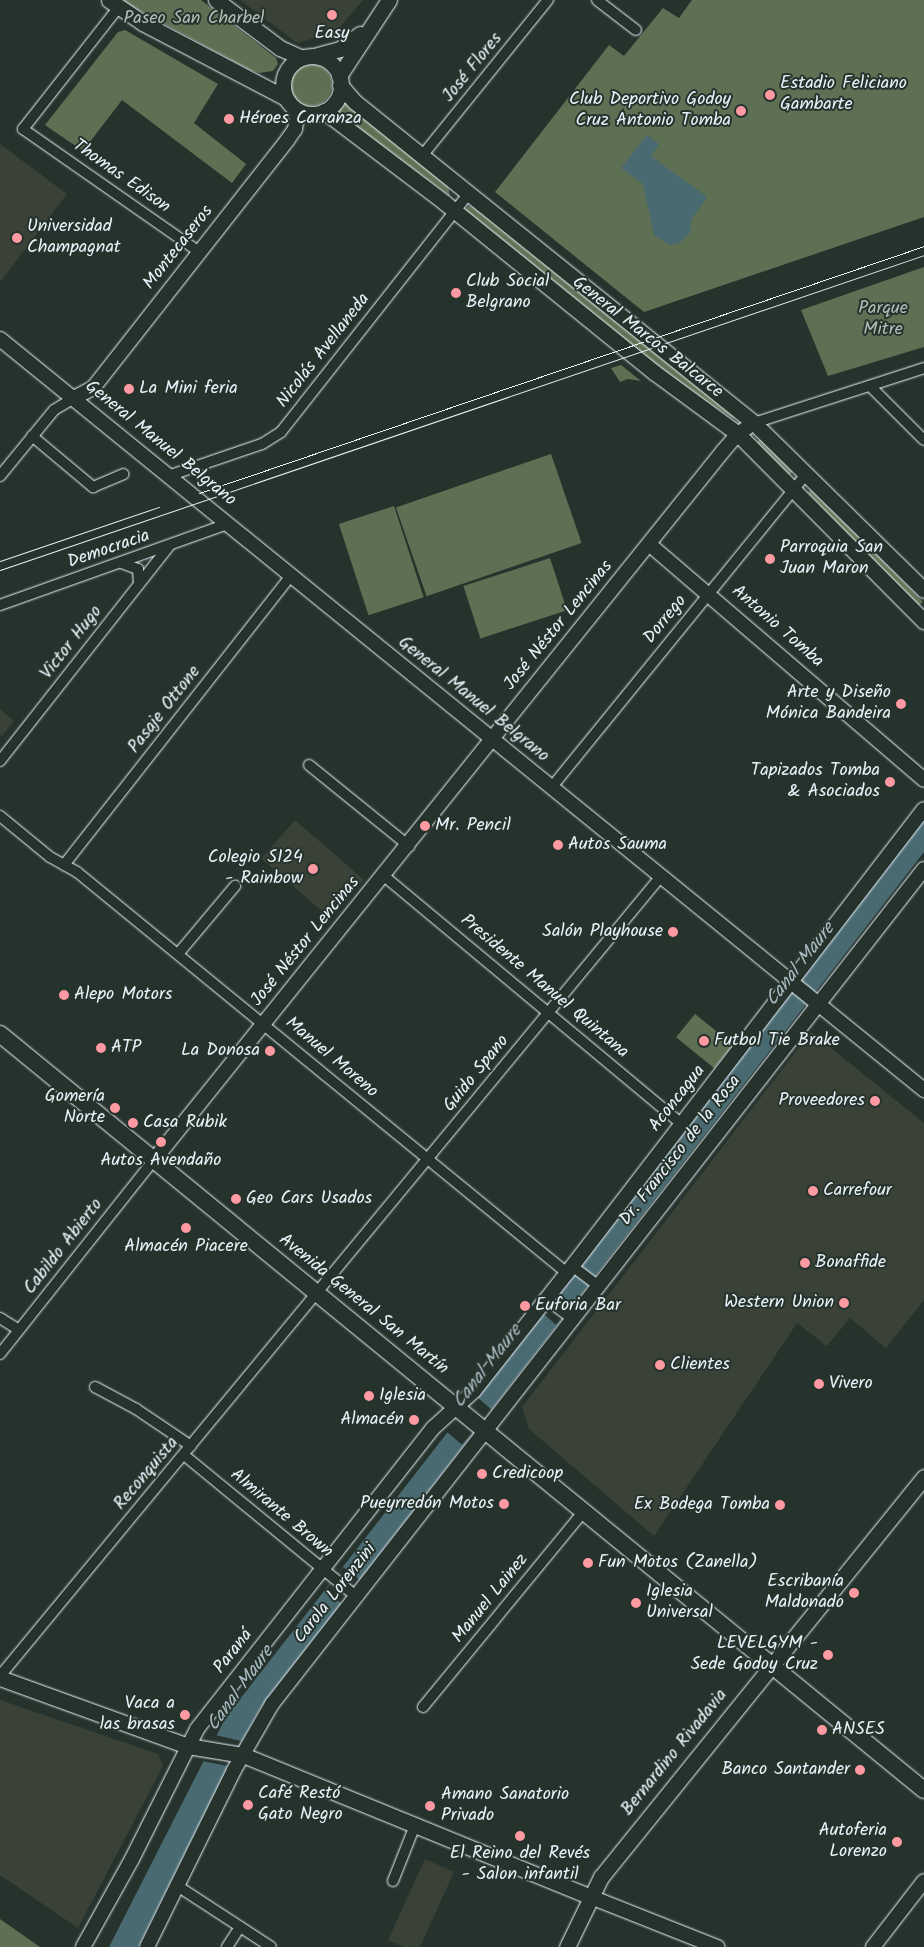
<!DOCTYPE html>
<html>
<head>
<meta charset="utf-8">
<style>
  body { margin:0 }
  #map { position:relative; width:924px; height:1947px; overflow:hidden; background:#26332d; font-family:Kalam,sans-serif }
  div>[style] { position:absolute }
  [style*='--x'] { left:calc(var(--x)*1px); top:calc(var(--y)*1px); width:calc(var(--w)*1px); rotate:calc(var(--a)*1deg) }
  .built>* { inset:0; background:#3a4238; transform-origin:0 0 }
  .green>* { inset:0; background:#5e7053; transform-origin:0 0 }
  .round { border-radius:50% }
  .water>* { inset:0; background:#4a6a71 }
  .pier>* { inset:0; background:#26332d; transform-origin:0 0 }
  .roads { filter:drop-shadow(0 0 1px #e8f1f8) drop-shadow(0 0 1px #e8f1f8) }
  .minor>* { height:10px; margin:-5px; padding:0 5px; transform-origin:5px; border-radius:5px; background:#26332d }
  .tertiary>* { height:14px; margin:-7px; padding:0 7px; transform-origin:7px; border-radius:7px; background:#26332d }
  .secondary>* { height:15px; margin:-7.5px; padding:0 7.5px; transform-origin:7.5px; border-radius:7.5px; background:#26332d }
  .secondary>.ring { margin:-7.5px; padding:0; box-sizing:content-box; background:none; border:15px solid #26332d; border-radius:50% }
  .primary>* { height:16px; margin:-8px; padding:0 8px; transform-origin:8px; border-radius:8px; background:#26332d }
  .tram>* { height:1px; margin:-0.5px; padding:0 0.5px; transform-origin:0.5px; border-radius:0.5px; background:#e8f1f8 }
  .dots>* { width:14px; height:14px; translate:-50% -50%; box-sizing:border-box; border:2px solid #26332d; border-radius:50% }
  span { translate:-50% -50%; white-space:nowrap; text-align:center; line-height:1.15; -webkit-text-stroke:4px #26332d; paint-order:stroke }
  .park-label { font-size:18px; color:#b1bdb6 }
  .poi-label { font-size:18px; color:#e8f1f8 }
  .left { translate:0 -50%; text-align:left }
  .right { translate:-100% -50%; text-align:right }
  .street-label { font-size:18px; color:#e8f1f8 }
  .water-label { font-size:19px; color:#a9bbc2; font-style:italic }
</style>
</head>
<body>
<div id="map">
  <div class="built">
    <i style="clip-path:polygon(240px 0,363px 0,336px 32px,297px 43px)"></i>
    <i style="clip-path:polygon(0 144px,67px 194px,0 282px)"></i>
    <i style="clip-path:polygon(0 709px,14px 721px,2px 736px,0 734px)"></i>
    <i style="left:295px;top:820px;width:91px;height:51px;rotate:41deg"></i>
    <i style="clip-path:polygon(811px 1032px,924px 1123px,924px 1300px,886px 1348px,850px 1318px,827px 1346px,797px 1323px,654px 1536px,529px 1429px,522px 1407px)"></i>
    <i style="clip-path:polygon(0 1700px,158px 1754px,163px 1766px,78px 1928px,0 1875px)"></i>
    <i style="clip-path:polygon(425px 1859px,454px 1872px,420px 1947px,404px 1947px,388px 1940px)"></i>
  </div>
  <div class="green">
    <i style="clip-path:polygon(120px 0,201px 0,276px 58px,278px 64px,273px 71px,259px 73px,250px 70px)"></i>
    <i style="clip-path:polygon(692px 0,924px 0,924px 217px,644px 312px,495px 192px,609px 45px,624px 56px,663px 8px,679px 18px)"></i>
    <i style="clip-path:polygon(125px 30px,218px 84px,194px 123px,246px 164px,232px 183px,122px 100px,83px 151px,45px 125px,118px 32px)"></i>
    <i class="round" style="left:290px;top:64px;width:42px;height:42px"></i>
    <i style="clip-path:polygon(345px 101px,448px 185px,450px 196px,336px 112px)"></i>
    <i style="clip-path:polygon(468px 206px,474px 207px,733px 415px,734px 419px,669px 377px,465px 211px)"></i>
    <i style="clip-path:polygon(924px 267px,924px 347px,828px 376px,801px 310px)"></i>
    <i style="clip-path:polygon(621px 365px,641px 381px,628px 379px,620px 382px,611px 368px)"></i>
    <i style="left:761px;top:438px;width:46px;height:7px;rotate:44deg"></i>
    <i style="left:551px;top:454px;width:94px;height:164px;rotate:71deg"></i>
    <i style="left:813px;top:488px;width:158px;height:7px;rotate:46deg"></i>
    <i style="left:394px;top:506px;width:96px;height:58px;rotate:72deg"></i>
    <i style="left:550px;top:558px;width:55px;height:91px;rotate:72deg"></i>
    <i style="left:695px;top:1014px;width:49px;height:30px;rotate:39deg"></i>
    <i style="clip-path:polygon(0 1919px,40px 1947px,0 1947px)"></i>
  </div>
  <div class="water">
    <i style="clip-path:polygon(647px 135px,659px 144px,651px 156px,707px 197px,691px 220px,690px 233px,680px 243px,670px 245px,654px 235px,643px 184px,621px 168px)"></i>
    <i style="clip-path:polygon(924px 820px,924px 852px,260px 1708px,228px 1766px,138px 1947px,109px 1947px,226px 1717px)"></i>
  </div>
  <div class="pier">
    <i style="left:558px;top:1292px;width:20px;height:26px;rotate:41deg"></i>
    <i style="left:477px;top:1397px;width:20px;height:46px;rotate:41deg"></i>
    <i style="left:343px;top:1567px;width:21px;height:30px;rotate:37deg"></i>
    <i style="clip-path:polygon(215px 1735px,241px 1741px,228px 1766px,202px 1761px)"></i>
  </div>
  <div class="roads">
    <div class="minor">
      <i style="--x:597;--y:0;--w:49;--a:37.6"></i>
      <i style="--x:118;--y:8;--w:154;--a:128.1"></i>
      <i style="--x:23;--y:129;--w:215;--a:34.9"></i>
      <i style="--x:422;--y:156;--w:201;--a:-51.1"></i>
      <i style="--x:870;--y:386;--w:76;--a:45"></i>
      <i style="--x:754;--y:423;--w:179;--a:-17.9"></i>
      <i style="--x:32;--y:436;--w:80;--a:39.9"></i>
      <i style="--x:93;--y:487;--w:33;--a:-23"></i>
      <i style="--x:0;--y:476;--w:85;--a:-50.7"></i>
      <i style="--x:54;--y:410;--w:23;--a:-31"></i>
      <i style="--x:168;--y:476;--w:99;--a:-18.8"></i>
      <i style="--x:262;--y:444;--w:22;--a:-32"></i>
      <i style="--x:281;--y:432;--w:304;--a:-51.8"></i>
      <i style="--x:122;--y:563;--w:17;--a:21"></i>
      <i style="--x:138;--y:569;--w:14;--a:86"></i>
      <i style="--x:0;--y:605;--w:242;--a:-19.6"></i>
      <i style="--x:0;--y:761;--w:273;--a:-51.8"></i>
      <i style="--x:309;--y:765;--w:129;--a:39"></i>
      <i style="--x:551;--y:788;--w:406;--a:-50.9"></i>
      <i style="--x:0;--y:816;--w:65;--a:39.4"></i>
      <i style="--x:50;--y:857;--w:31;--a:29"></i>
      <i style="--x:77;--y:872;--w:633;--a:39.3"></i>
      <i style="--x:64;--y:865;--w:368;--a:-51.9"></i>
      <i style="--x:384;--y:876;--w:388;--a:39.8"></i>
      <i style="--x:178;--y:954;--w:89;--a:-50"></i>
      <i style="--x:572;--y:1266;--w:35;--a:37"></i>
      <i style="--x:546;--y:1299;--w:35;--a:37"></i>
      <i style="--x:0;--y:1318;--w:22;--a:32"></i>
      <i style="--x:0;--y:1354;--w:248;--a:-51.6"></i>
      <i style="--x:95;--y:1387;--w:47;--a:28.2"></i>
      <i style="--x:136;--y:1409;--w:66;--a:33.9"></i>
      <i style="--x:184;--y:1455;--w:224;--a:39.4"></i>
      <i style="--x:0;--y:1676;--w:1038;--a:-50.43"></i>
      <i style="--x:423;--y:1707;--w:252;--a:-50.6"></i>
      <i style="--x:393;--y:1881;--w:62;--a:-68.4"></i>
      <i style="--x:176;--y:1885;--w:113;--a:33.1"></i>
      <i style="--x:227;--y:1947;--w:24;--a:-57"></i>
    </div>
    <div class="tertiary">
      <i style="--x:0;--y:339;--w:1191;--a:39.1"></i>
      <i style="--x:74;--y:398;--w:21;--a:-28"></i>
      <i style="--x:93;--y:388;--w:316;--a:-51.9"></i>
      <i style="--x:288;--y:139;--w:12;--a:-55"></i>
      <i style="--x:295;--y:129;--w:19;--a:-81"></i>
      <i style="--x:649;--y:544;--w:362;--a:40.6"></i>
      <i style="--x:154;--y:1160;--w:909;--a:-51.25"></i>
      <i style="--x:723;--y:451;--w:23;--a:-49"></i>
      <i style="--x:738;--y:434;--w:19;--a:-35"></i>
      <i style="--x:591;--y:1897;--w:136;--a:21.6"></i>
      <i style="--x:83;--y:1947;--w:101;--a:-60.9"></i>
      <i style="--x:132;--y:1859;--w:145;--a:-63.4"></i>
      <i style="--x:197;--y:1729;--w:382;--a:-51.9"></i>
      <i style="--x:433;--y:1428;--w:55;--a:-42.1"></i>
      <i style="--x:474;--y:1391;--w:150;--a:-51.8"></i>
      <i style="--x:567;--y:1273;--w:585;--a:-52.43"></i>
      <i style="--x:147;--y:1947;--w:197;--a:-63.8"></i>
      <i style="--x:234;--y:1770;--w:76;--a:-60.1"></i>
      <i style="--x:272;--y:1704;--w:1059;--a:-52.02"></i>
      <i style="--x:873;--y:1947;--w:83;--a:-52.3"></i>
    </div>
    <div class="secondary">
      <i style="--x:109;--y:0;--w:41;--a:34.1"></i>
      <i style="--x:143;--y:23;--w:161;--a:27.7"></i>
      <i style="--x:216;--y:0;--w:80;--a:36.9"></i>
      <i style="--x:280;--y:48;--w:24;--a:24"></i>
      <i style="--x:314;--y:56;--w:27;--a:-15"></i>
      <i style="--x:340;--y:49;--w:25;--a:-37"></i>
      <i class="ring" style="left:283px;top:56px;width:43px;height:43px"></i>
      <i style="--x:339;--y:76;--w:91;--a:-56.7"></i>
      <i style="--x:340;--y:85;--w:23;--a:49"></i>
      <i style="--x:355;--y:102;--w:512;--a:38.82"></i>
      <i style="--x:754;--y:423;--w:238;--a:44.5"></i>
      <i style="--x:324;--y:111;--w:152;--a:37.2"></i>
      <i style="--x:445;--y:203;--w:270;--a:39"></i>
      <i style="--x:655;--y:373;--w:103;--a:36.3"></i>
      <i style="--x:738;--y:434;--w:264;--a:45.2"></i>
      <i style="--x:0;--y:1678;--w:200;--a:19.9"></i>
      <i style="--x:188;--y:1746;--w:56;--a:9.3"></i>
      <i style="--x:243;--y:1755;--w:376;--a:22.2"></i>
      <i style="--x:567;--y:1947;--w:78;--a:-64.1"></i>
      <i style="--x:601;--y:1877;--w:514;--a:-51.08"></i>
    </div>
    <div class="primary">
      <i style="--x:0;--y:1034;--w:1194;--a:39.29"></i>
    </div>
  </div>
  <div class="tram">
    <i style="--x:199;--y:493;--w:766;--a:-18.81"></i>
    <i style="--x:0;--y:561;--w:168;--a:-18.8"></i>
    <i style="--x:0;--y:570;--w:976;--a:-18.82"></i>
  </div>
  <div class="dots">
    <i style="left:332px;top:15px;background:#ff9aa2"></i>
    <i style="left:770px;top:95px;background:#ff9aa2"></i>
    <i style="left:741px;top:111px;background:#ff9aa2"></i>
    <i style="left:229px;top:119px;background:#ff9aa2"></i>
    <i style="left:17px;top:238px;background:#ff9aa2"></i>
    <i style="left:456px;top:293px;background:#ff9aa2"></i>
    <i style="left:129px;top:389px;background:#ff9aa2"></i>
    <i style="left:770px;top:559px;background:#ff9aa2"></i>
    <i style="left:901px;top:704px;background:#ff9aa2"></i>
    <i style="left:890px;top:782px;background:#ff9aa2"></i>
    <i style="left:425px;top:826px;background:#ff9aa2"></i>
    <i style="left:558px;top:845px;background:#ff9aa2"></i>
    <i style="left:313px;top:869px;background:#ff9aa2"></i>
    <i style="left:673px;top:932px;background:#ff9aa2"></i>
    <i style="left:64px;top:995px;background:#ff9aa2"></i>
    <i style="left:704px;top:1041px;background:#ff9aa2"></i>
    <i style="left:101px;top:1048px;background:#ff9aa2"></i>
    <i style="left:270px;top:1051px;background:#ff9aa2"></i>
    <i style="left:875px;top:1101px;background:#ff9aa2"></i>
    <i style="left:115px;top:1108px;background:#ff9aa2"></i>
    <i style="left:133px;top:1123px;background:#ff9aa2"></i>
    <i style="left:161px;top:1142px;background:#ff9aa2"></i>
    <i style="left:813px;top:1191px;background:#ff9aa2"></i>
    <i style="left:236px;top:1199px;background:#ff9aa2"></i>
    <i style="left:186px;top:1228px;background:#ff9aa2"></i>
    <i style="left:805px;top:1263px;background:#ff9aa2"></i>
    <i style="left:844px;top:1303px;background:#ff9aa2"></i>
    <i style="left:525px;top:1306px;background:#ff9aa2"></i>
    <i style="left:660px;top:1365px;background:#ff9aa2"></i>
    <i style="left:819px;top:1384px;background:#ff9aa2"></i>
    <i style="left:369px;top:1396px;background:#ff9aa2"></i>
    <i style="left:414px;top:1420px;background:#ff9aa2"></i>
    <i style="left:482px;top:1474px;background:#ff9aa2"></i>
    <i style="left:504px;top:1504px;background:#ff9aa2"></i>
    <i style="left:780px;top:1505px;background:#ff9aa2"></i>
    <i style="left:588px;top:1563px;background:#ff9aa2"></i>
    <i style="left:854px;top:1593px;background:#ff9aa2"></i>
    <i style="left:636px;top:1603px;background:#ff9aa2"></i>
    <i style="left:828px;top:1655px;background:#ff9aa2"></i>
    <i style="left:185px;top:1715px;background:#ff9aa2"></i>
    <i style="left:822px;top:1730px;background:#ff9aa2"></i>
    <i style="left:860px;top:1770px;background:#ff9aa2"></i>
    <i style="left:248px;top:1805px;background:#ff9aa2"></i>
    <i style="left:430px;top:1806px;background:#ff9aa2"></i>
    <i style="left:520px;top:1836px;background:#ff9aa2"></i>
    <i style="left:897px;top:1842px;background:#ff9aa2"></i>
  </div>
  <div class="park-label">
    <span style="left:194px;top:19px">Paseo San Charbel</span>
    <span style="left:883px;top:320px">Parque<br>Mitre</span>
  </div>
  <div class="poi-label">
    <span style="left:332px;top:34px">Easy</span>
    <span class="left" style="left:780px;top:95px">Estadio Feliciano<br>Gambarte</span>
    <span class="right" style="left:731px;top:111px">Club Deportivo Godoy<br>Cruz Antonio Tomba</span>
    <span class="left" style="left:239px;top:119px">Héroes Carranza</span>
    <span class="left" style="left:27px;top:238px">Universidad<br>Champagnat</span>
    <span class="left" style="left:466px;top:293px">Club Social<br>Belgrano</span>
    <span class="left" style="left:139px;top:389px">La Mini feria</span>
    <span class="left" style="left:780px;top:559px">Parroquia San<br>Juan Maron</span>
    <span class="right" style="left:891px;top:704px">Arte y Diseño<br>Mónica Bandeira</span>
    <span class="right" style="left:880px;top:782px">Tapizados Tomba<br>&amp; Asociados</span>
    <span class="left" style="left:435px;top:826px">Mr. Pencil</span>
    <span class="left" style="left:568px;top:845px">Autos Sauma</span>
    <span class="right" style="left:303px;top:869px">Colegio S124<br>- Rainbow</span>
    <span class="right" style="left:663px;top:932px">Salón Playhouse</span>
    <span class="left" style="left:74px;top:995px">Alepo Motors</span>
    <span class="left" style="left:714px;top:1041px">Futbol Tie Brake</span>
    <span class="left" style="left:111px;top:1048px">ATP</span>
    <span class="right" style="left:260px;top:1051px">La Donosa</span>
    <span class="right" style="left:105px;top:1108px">Gomería<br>Norte</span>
    <span class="right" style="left:865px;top:1101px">Proveedores</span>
    <span class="left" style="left:143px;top:1123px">Casa Rubik</span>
    <span style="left:161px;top:1161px">Autos Avendaño</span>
    <span class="left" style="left:823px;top:1191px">Carrefour</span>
    <span class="left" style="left:246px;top:1199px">Geo Cars Usados</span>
    <span style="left:186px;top:1247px">Almacén Piacere</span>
    <span class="left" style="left:815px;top:1263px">Bonaffide</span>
    <span class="right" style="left:834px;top:1303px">Western Union</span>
    <span class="left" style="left:535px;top:1306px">Euforia Bar</span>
    <span class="left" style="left:670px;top:1365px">Clientes</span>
    <span class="left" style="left:829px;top:1384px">Vivero</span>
    <span class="left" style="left:379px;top:1396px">Iglesia</span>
    <span class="right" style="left:404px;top:1420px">Almacén</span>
    <span class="left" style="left:492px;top:1474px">Credicoop</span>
    <span class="right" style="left:494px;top:1504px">Pueyrredón Motos</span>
    <span class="right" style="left:770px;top:1505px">Ex Bodega Tomba</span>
    <span class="left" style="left:598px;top:1563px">Fun Motos (Zanella)</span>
    <span class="right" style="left:844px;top:1593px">Escribanía<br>Maldonado</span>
    <span class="left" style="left:646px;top:1603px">Iglesia<br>Universal</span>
    <span class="right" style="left:818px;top:1655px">LEVELGYM -<br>Sede Godoy Cruz</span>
    <span class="right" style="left:175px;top:1715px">Vaca a<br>las brasas</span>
    <span class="left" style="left:832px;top:1730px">ANSES</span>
    <span class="right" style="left:850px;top:1770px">Banco Santander</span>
    <span class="left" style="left:258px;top:1805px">Café Restó<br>Gato Negro</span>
    <span class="left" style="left:441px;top:1806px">Amano Sanatorio<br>Privado</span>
    <span class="right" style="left:887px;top:1842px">Autoferia<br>Lorenzo</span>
    <span style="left:520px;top:1865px">El Reino del Revés<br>- Salon infantil</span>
  </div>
  <div class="street-label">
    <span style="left:473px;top:68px;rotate:-51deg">José Flores</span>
    <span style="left:121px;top:177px;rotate:35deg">Thomas Edison</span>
    <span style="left:179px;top:248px;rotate:-52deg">Montecaseros</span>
    <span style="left:647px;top:338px;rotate:38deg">General Marcos Balcarce</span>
    <span style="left:324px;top:351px;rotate:-52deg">Nicolás Avellaneda</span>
    <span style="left:160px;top:444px;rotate:39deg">General Manuel Belgrano</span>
    <span style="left:109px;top:550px;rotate:-19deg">Democracia</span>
    <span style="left:666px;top:620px;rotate:-51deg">Dorrego</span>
    <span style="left:559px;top:626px;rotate:-51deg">José Néstor Lencinas</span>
    <span style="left:777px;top:627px;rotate:41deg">Antonio Tomba</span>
    <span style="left:72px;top:643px;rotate:-52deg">Victor Hugo</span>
    <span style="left:473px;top:700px;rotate:39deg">General Manuel Belgrano</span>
    <span style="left:165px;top:710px;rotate:-52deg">Pasaje Ottone</span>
    <span style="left:306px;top:942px;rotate:-51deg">José Néstor Lencinas</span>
    <span style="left:544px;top:987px;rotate:40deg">Presidente Manuel Quintana</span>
    <span style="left:331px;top:1058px;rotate:40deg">Manuel Moreno</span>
    <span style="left:477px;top:1074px;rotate:-51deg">Guido Spano</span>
    <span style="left:678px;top:1099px;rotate:-52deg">Aconcagua</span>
    <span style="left:681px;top:1151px;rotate:-52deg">Dr. Francisco de la Rosa</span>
    <span style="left:64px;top:1247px;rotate:-52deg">Cabildo Abierto</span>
    <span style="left:363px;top:1305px;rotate:39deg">Avenida General San Martín</span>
    <span style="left:147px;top:1474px;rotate:-50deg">Reconquista</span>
    <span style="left:281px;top:1514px;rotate:40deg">Almirante Brown</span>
    <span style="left:336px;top:1594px;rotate:-52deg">Carola Lorenzini</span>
    <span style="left:491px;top:1599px;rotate:-51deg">Manuel Lainez</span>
    <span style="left:234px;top:1652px;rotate:-52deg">Paraná</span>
    <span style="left:675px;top:1753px;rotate:-51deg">Bernardino Rivadavia</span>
  </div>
  <div class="water-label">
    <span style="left:801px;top:965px;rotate:-52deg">Canal Maure</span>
    <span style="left:488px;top:1367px;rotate:-52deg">Canal Maure</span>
    <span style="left:241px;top:1689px;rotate:-54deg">Canal Maure</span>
  </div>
</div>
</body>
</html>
